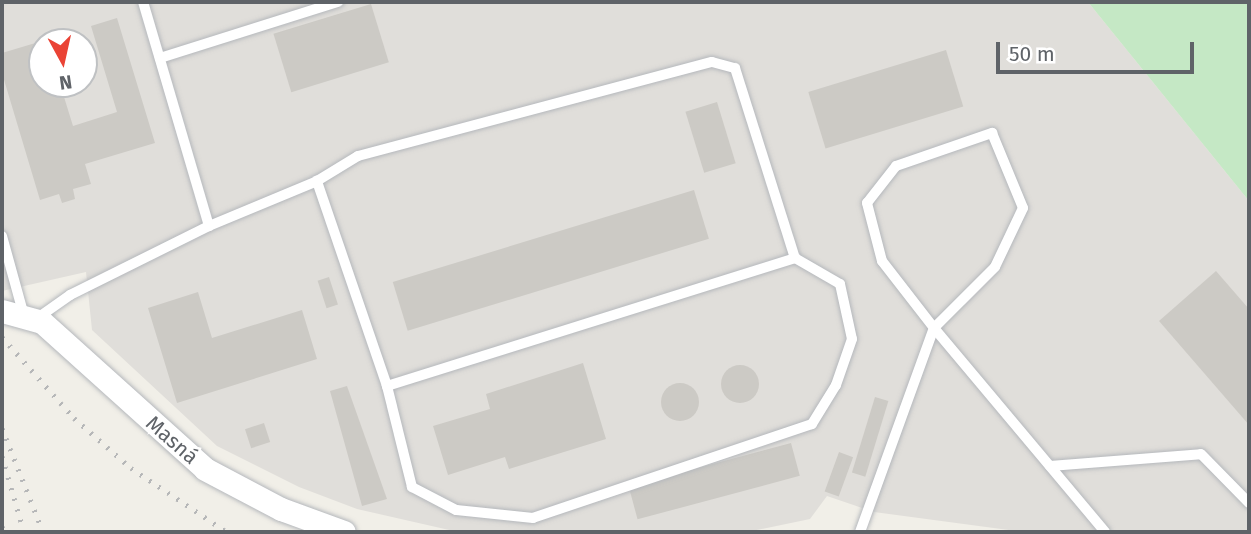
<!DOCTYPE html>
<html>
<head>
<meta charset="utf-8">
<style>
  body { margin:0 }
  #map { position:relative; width:1251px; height:534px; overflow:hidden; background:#f1efe8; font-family:"Fira Sans",sans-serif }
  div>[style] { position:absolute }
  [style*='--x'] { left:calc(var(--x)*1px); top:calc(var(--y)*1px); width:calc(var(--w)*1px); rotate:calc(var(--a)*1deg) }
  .industrial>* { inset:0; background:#e0deda }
  .green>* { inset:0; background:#c5e8c5 }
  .building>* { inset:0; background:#cccac5; transform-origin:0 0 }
  .round { border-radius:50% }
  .roads { filter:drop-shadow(0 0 2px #b5b8bc) drop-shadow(0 0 2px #b5b8bc) }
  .service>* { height:10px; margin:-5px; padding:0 5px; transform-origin:5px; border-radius:5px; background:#fff }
  .minor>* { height:23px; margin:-11.5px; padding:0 11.5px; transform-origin:11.5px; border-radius:11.5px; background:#fff }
  .rail>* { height:5px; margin-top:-2.5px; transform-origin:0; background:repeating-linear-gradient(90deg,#b6b7b8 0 2px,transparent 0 11px) }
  span { translate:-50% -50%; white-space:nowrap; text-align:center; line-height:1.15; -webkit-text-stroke:5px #fff; paint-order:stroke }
  .street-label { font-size:21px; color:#5f6368 }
  .frame { position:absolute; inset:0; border:4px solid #5f6368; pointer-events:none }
  .north { position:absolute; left:28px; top:28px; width:70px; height:70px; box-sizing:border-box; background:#fff; border:2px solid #bfc1c3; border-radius:50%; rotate:172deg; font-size:19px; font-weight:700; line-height:28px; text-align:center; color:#5f6368 }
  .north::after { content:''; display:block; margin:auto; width:24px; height:32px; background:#ea4335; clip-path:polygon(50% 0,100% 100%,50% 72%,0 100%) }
  .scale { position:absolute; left:996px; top:42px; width:198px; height:32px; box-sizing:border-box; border:4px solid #5f6368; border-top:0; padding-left:9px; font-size:21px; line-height:24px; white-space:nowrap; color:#5f6368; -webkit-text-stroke:5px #fff; paint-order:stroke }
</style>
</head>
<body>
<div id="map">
  <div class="industrial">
    <i style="clip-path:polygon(evenodd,2px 2px,1088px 2px,1249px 201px,1249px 532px,1023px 532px,874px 512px,827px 496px,810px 519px,747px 532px,458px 532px,357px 509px,299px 487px,217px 446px,92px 330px,86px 272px,2px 291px,2px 2px,42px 42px,84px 42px,84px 84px,42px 84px,42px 42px)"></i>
  </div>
  <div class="green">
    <i style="clip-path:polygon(1088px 2px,1249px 2px,1249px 201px)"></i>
  </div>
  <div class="building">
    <i style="left:371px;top:4px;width:61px;height:102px;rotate:73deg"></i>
    <i style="clip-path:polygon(117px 18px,155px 143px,85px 164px,91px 184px,73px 189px,75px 199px,62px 203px,59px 194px,40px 200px,2px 73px,2px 53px,42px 41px,42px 84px,60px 84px,73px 126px,117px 112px,91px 26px)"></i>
    <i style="left:946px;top:50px;width:59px;height:144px;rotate:73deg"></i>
    <i style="left:717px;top:102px;width:64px;height:33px;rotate:73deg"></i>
    <i style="left:694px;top:190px;width:51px;height:315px;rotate:73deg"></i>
    <i style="clip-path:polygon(1216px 271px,1249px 309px,1249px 425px,1159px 321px)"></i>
    <i style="left:329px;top:277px;width:29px;height:12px;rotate:72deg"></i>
    <i style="clip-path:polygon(198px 292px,212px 338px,302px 310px,317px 359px,177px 403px,148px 308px)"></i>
    <i style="clip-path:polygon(583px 363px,606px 439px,509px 469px,505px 457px,448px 475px,433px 426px,490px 409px,486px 394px)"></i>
    <i class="round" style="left:721px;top:365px;width:38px;height:38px"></i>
    <i class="round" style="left:661px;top:383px;width:38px;height:38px"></i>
    <i style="clip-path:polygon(347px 386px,387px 499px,362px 506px,330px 391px)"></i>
    <i style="left:875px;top:397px;width:14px;height:79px;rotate:17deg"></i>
    <i style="left:264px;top:423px;width:20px;height:20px;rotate:72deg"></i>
    <i style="left:791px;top:443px;width:34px;height:168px;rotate:75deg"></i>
    <i style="left:839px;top:452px;width:15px;height:42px;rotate:20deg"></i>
  </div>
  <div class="roads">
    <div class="service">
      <i style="--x:160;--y:58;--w:187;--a:-17.5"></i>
      <i style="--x:992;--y:133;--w:81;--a:67.5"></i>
      <i style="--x:1023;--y:208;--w:65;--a:115.4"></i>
      <i style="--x:995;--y:267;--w:86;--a:135"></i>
      <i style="--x:934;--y:328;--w:85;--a:-127.8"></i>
      <i style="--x:882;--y:261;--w:60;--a:-104.5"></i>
      <i style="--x:867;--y:203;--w:47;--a:-51.9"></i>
      <i style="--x:896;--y:166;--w:102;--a:-19"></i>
      <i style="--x:209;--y:226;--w:117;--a:-22.6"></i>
      <i style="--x:317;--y:181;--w:48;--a:-31.4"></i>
      <i style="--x:358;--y:156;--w:366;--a:-14.9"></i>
      <i style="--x:712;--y:62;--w:24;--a:15"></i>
      <i style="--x:735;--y:68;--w:199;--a:72.5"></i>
      <i style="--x:795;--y:258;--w:52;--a:30"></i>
      <i style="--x:840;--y:284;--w:56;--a:77.7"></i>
      <i style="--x:852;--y:339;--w:49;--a:109.2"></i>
      <i style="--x:836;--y:385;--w:46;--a:121.6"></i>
      <i style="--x:812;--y:424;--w:294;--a:161.4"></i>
      <i style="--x:533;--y:518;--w:77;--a:-174.1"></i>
      <i style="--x:456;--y:510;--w:50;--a:-152.4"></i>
      <i style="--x:412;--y:487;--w:104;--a:-103.9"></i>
      <i style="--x:387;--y:386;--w:217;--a:-108.9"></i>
      <i style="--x:2;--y:236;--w:79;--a:74.6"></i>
      <i style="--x:36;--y:319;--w:42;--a:-35.2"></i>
      <i style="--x:70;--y:295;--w:155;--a:-26.4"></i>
      <i style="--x:209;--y:226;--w:234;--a:-106.4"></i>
      <i style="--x:387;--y:386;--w:428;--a:-17.4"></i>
      <i style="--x:1050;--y:466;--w:151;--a:-4.5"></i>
      <i style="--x:1201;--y:454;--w:69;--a:45.6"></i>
      <i style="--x:860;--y:532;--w:217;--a:-70.1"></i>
      <i style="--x:934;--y:328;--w:266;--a:50"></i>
    </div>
    <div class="minor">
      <i style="--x:2;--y:311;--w:41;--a:15.4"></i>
      <i style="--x:42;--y:322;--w:219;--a:42"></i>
      <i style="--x:205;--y:469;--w:86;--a:27.8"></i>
      <i style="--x:281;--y:509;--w:67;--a:20.1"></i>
    </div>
  </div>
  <div class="rail">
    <i style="--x:2;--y:337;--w:108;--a:48.4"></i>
    <i style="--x:74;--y:418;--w:76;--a:41.3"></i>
    <i style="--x:131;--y:468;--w:115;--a:33.7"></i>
    <i style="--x:2;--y:428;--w:112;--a:68.5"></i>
    <i style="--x:2;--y:456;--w:79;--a:73.9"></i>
    <i style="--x:2;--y:526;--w:6;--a:72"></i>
  </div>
  <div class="street-label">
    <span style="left:172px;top:440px;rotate:41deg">Masná</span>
  </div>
  <div class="frame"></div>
  <div class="north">N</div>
  <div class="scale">50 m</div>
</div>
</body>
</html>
